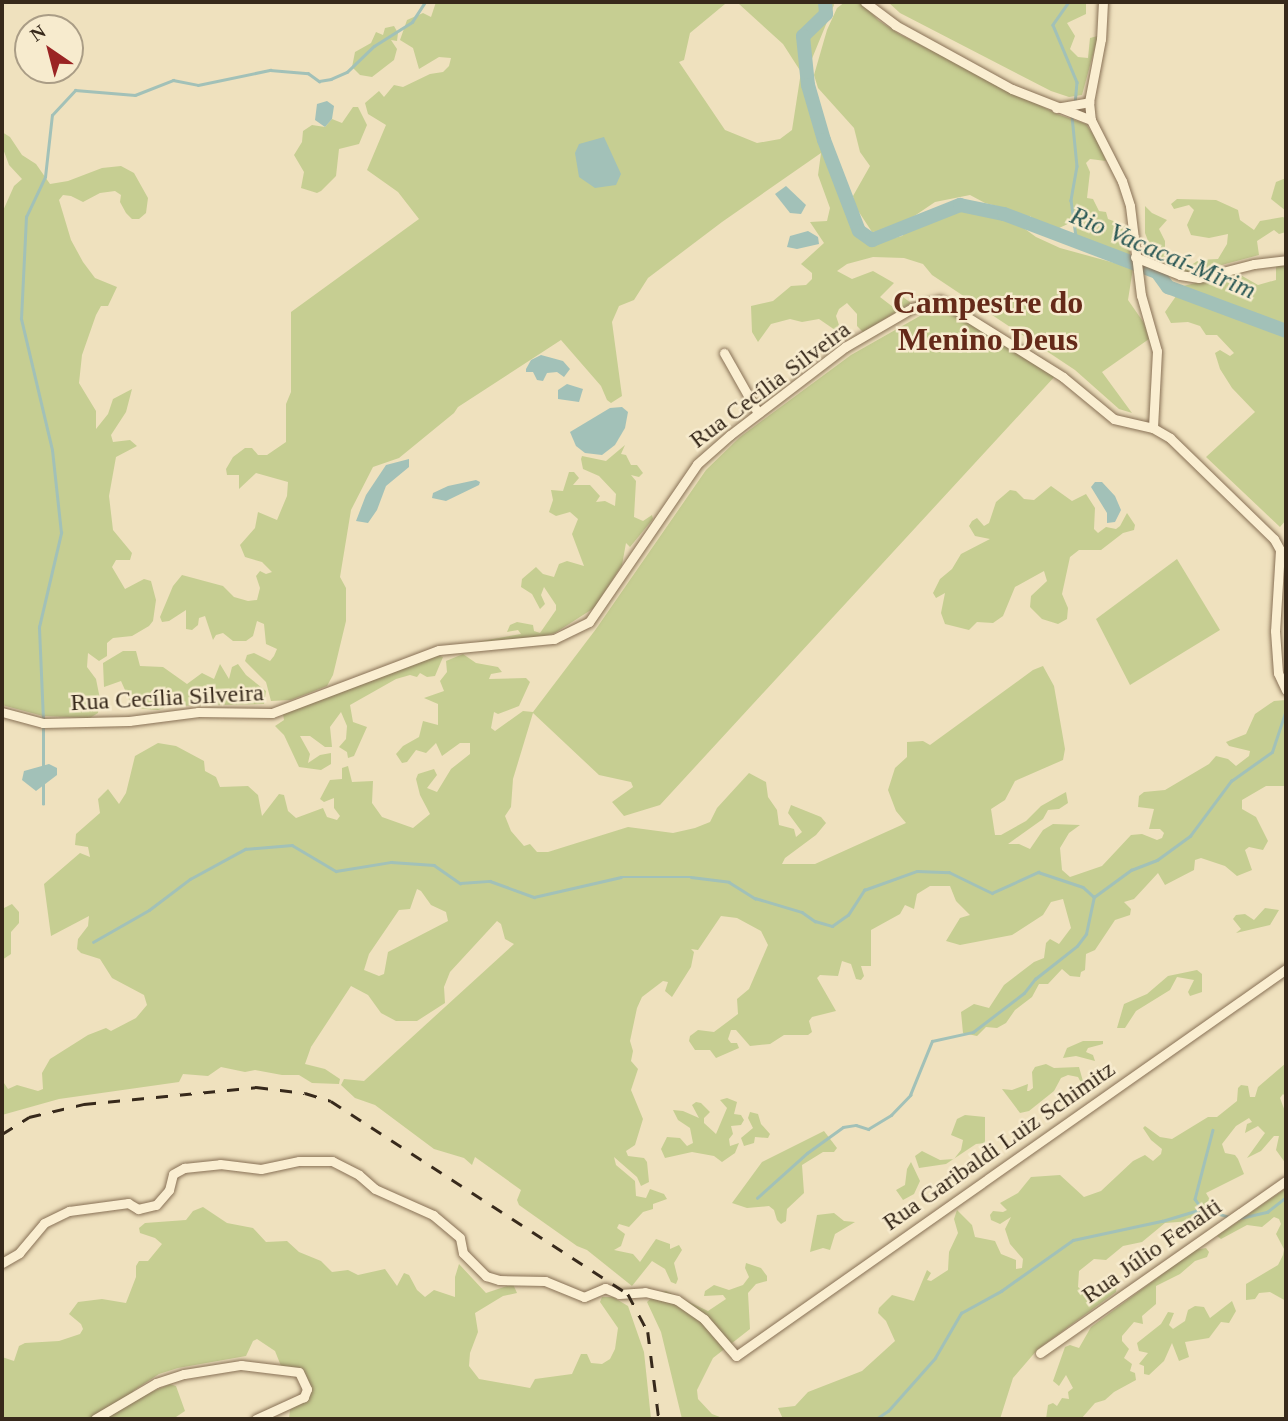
<!DOCTYPE html>
<html>
<head>
<meta charset="utf-8">
<style>
  body { margin:0 }
  #map { position:relative; width:1288px; height:1421px; overflow:hidden; background:#efe1be; font-family:"Times New Roman",serif }
  div>[style] { position:absolute }
  [style*='--x'] { left:calc(var(--x)*1px); top:calc(var(--y)*1px); width:calc(var(--w)*1px); rotate:calc(var(--a)*1deg) }
  .green>* { inset:0; background:#c6ce92 }
  .water>* { inset:0; background:#a2c1b8 }
  .stream>* { height:2.5px; margin:-1.25px; padding:0 1.25px; transform-origin:1.25px; border-radius:1.25px; background:#a2c1b8 }
  .river>* { height:14px; margin:-7px; padding:0 7px; transform-origin:7px; border-radius:7px; background:#a2c1b8 }
  .roads { filter:drop-shadow(0 0 2px #887156) drop-shadow(0 0 2px #887156) }
  .minor>* { height:9px; margin:-4.5px; padding:0 4.5px; transform-origin:4.5px; border-radius:4.5px; background:#faeed1 }
  .rail>* { height:2.5px; margin-top:-1.25px; transform-origin:0; background:repeating-linear-gradient(90deg,#37291b 0 12px,transparent 0 24px) }
  span { translate:-50% -50%; white-space:nowrap; text-align:center; line-height:1.15; -webkit-text-stroke:5px #f7ebce; paint-order:stroke }
  .street-label { font-size:24px; color:#37291b }
  .water-label { font-size:26px; color:#2a5855; font-style:italic }
  .district-label { font-size:32px; color:#652a19; font-weight:700 }
  .frame { position:absolute; inset:0; border:4px solid #37291b; pointer-events:none }
  .north { position:absolute; left:14px; top:14px; width:70px; height:70px; box-sizing:border-box; background:#f7ebce; border:2px solid #aa9d86; border-radius:50%; rotate:325deg; font-size:19px; font-weight:700; line-height:28px; text-align:center; color:#37291b }
  .north::after { content:''; display:block; margin:auto; width:24px; height:32px; background:#9a2424; clip-path:polygon(50% 0,100% 100%,50% 72%,0 100%) }
</style>
</head>
<body>
<div id="map">
  <div class="green">
    <i style="clip-path:polygon(evenodd,436px 2px,833px 2px,834px 5px,811px 61px,812px 87px,820px 108px,821px 130px,831px 141px,843px 187px,866px 239px,874px 243px,902px 236px,919px 221px,967px 204px,1009px 213px,1011px 219px,1036px 237px,1060px 248px,1133px 268px,1128px 300px,1144px 323px,1149px 339px,1102px 372px,1132px 413px,1119px 409px,1075px 370px,932px 275px,923px 264px,904px 258px,873px 257px,847px 264px,837px 271px,852px 279px,873px 271px,894px 283px,880px 297px,893px 307px,903px 297px,911px 303px,863px 332px,857px 326px,857px 314px,847px 303px,839px 309px,836px 316px,839px 325px,835px 330px,819px 319px,802px 322px,790px 319px,771px 324px,758px 342px,752px 332px,751px 306px,773px 301px,791px 286px,806px 285px,812px 279px,812px 273px,801px 264px,824px 243px,810px 222px,827px 221px,830px 208px,818px 175px,821px 153px,722px 222px,648px 278px,634px 300px,619px 306px,612px 322px,622px 396px,611px 403px,607px 400px,601px 386px,561px 340px,458px 407px,454px 413px,399px 458px,373px 467px,351px 510px,340px 577px,346px 588px,346px 621px,333px 675px,327px 686px,291px 700px,271px 701px,266px 682px,245px 661px,247px 655px,254px 653px,270px 661px,274px 656px,277px 649px,266px 644px,264px 624px,257px 621px,253px 636px,246px 641px,233px 641px,223px 633px,216px 635px,213px 640px,205px 616px,199px 618px,198px 625px,192px 630px,186px 629px,186px 610px,169px 621px,162px 622px,160px 617px,173px 586px,182px 575px,223px 586px,234px 597px,248px 601px,257px 600px,260px 588px,256px 576px,260px 571px,266px 574px,272px 572px,262px 562px,245px 557px,240px 545px,255px 528px,258px 512px,277px 520px,287px 496px,288px 482px,256px 473px,239px 489px,239px 475px,227px 475px,226px 469px,233px 457px,245px 448px,252px 448px,258px 455px,267px 455px,286px 442px,286px 404px,291px 392px,291px 312px,419px 219px,398px 192px,367px 170px,386px 125px,368px 114px,365px 103px,379px 91px,384px 97px,394px 85px,403px 87px,430px 74px,443px 72px,449px 66px,451px 58px,439px 57px,419px 69px,413px 48px,400px 40px,407px 20px,423px 13px,431px 17px,436px 2px,725px 4px,739px 4px,783px 44px,801px 72px,792px 130px,780px 139px,757px 143px,725px 130px,679px 62px,684px 60px,690px 33px,725px 4px)"></i>
    <i style="clip-path:polygon(845px 2px,861px 2px,878px 20px,899px 34px,1057px 114px,1086px 124px,1101px 146px,1106px 161px,1090px 159px,1086px 163px,1090px 172px,1087px 198px,1093px 199px,1099px 211px,1106px 212px,1108px 219px,1129px 227px,1130px 257px,1109px 247px,1081px 243px,1077px 239px,1072px 222px,1057px 229px,1043px 227px,1030px 216px,1028px 222px,1020px 220px,1008px 209px,985px 203px,970px 195px,935px 202px,904px 223px,886px 231px,872px 232px,855px 206px,853px 196px,870px 166px,860px 152px,854px 128px,818px 88px,814px 75px,827px 30px,837px 8px)"></i>
    <i style="clip-path:polygon(888px 2px,1086px 2px,1086px 14px,1067px 23px,1075px 36px,1070px 49px,1078px 57px,1088px 58px,1090px 38px,1098px 36px,1082px 95px,1069px 97px,1051px 91px,900px 13px)"></i>
    <i style="clip-path:polygon(394px 26px,398px 33px,397px 41px,391px 40px,397px 49px,394px 60px,372px 77px,360px 75px,352px 67px,355px 52px,371px 43px,376px 32px,383px 35px,385px 28px)"></i>
    <i style="clip-path:polygon(353px 107px,358px 107px,367px 125px,359px 144px,339px 149px,336px 176px,321px 191px,317px 193px,301px 188px,304px 172px,294px 155px,302px 142px,303px 131px,312px 125px,325px 127px,332px 119px,342px 123px)"></i>
    <i style="clip-path:polygon(2px 132px,10px 137px,22px 155px,36px 164px,50px 184px,68px 181px,102px 168px,121px 166px,134px 173px,148px 198px,146px 213px,139px 219px,132px 219px,126px 213px,120px 202px,121px 195px,115px 191px,100px 193px,83px 202px,71px 196px,63px 195px,59px 200px,71px 240px,83px 262px,95px 278px,117px 287px,108px 306px,101px 306px,96px 315px,82px 355px,79px 383px,96px 411px,96px 429px,108px 414px,113px 399px,132px 389px,126px 412px,111px 435px,113px 442px,130px 440px,137px 446px,116px 457px,109px 496px,113px 530px,132px 553px,130px 560px,116px 560px,112px 567px,125px 589px,144px 579px,151px 581px,156px 600px,153px 621px,149px 626px,132px 636px,113px 638px,107px 643px,107px 656px,99px 661px,88px 653px,87px 667px,96px 679px,100px 699px,98px 713px,90px 718px,43px 716px,2px 705px,2px 213px,14px 186px,22px 179px,9px 165px,2px 146px)"></i>
    <i style="clip-path:polygon(1286px 178px,1286px 211px,1271px 199px,1276px 182px)"></i>
    <i style="clip-path:polygon(1177px 199px,1216px 200px,1238px 210px,1240px 220px,1254px 230px,1260px 221px,1283px 217px,1286px 219px,1286px 232px,1279px 234px,1274px 230px,1257px 241px,1259px 255px,1188px 274px,1155px 259px,1145px 233px,1145px 206px,1152px 213px,1167px 220px,1159px 229px,1165px 241px,1165px 251px,1171px 260px,1185px 269px,1199px 260px,1218px 259px,1227px 244px,1228px 234px,1209px 238px,1191px 235px,1187px 225px,1194px 210px,1189px 205px,1174px 209px,1171px 204px)"></i>
    <i style="clip-path:polygon(1285px 265px,1286px 520px,1280px 527px,1206px 457px,1255px 412px,1232px 388px,1220px 369px,1215px 353px,1220px 350px,1230px 356px,1234px 353px,1217px 335px,1206px 335px,1200px 326px,1188px 322px,1171px 323px,1165px 312px,1183px 286px,1237px 273px,1258px 285px,1276px 280px,1276px 266px)"></i>
    <i style="clip-path:polygon(evenodd,941px 304px,1056px 375px,660px 805px,624px 816px,612px 802px,633px 787px,631px 782px,599px 775px,533px 713px,513px 779px,511px 807px,505px 816px,511px 831px,524px 846px,530px 844px,537px 852px,548px 852px,628px 827px,673px 833px,695px 828px,710px 822px,717px 808px,749px 773px,766px 782px,768px 797px,777px 810px,779px 825px,794px 829px,796px 837px,802px 832px,788px 813px,791px 805px,821px 817px,826px 823px,816px 835px,785px 858px,782px 864px,815px 864px,906px 823px,896px 811px,888px 790px,895px 768px,907px 757px,907px 742px,923px 741px,930px 745px,1033px 670px,1043px 666px,1054px 686px,1065px 749px,1063px 760px,1015px 781px,1005px 800px,991px 809px,995px 835px,1001px 835px,1026px 821px,1041px 806px,1066px 792px,1068px 803px,1059px 809px,1048px 810px,1043px 819px,1008px 844px,1019px 844px,1030px 849px,1043px 830px,1053px 824px,1080px 825px,1069px 833px,1060px 848px,1062px 870px,1070px 877px,1102px 866px,1131px 835px,1142px 834px,1157px 840px,1162px 838px,1164px 833px,1160px 829px,1149px 829px,1154px 809px,1138px 807px,1139px 796px,1144px 792px,1165px 790px,1209px 764px,1216px 756px,1228px 759px,1236px 766px,1249px 756px,1250px 751px,1229px 746px,1226px 742px,1246px 734px,1255px 714px,1274px 701px,1286px 700px,1286px 786px,1266px 786px,1242px 800px,1242px 809px,1256px 817px,1268px 841px,1263px 850px,1249px 847px,1245px 850px,1252px 870px,1237px 876px,1225px 866px,1201px 858px,1195px 860px,1194px 870px,1165px 885px,1158px 873px,1134px 899px,1124px 902px,1131px 909px,1130px 915px,1115px 920px,1095px 950px,1086px 954px,1085px 970px,1081px 972px,1080px 977px,1070px 976px,1062px 969px,1048px 984px,1039px 984px,1032px 997px,1015px 1010px,1006px 1023px,997px 1028px,986px 1027px,977px 1036px,963px 1033px,961px 1012px,974px 1004px,989px 1008px,1004px 985px,1034px 962px,1044px 958px,1046px 943px,1050px 939px,1059px 944px,1071px 928px,1063px 899px,1051px 902px,1043px 915px,1012px 935px,960px 945px,946px 941px,960px 918px,970px 915px,956px 901px,950px 886px,930px 886px,917px 894px,914px 909px,905px 905px,900px 914px,871px 930px,871px 966px,861px 966px,864px 976px,861px 980px,856px 979px,851px 964px,842px 961px,838px 976px,820px 975px,817px 978px,836px 1011px,812px 1017px,809px 1021px,812px 1032px,808px 1035px,784px 1035px,770px 1044px,750px 1046px,736px 1030px,731px 1030px,728px 1039px,731px 1043px,737px 1043px,739px 1048px,716px 1058px,710px 1050px,695px 1050px,689px 1041px,690px 1036px,698px 1030px,714px 1032px,738px 1014px,737px 999px,749px 989px,768px 945px,761px 931px,737px 918px,721px 916px,698px 950px,691px 949px,694px 952px,691px 967px,672px 997px,665px 991px,668px 982px,663px 981px,642px 997px,637px 1008px,630px 1041px,633px 1051px,631px 1061px,638px 1069px,631px 1090px,643px 1119px,635px 1145px,626px 1151px,628px 1156px,644px 1158px,647px 1162px,649px 1182px,641px 1186px,637px 1177px,614px 1157px,616px 1165px,635px 1181px,636px 1196px,646px 1198px,650px 1189px,664px 1194px,667px 1199px,653px 1204px,653px 1209px,643px 1212px,629px 1227px,619px 1224px,617px 1228px,625px 1234px,621px 1246px,614px 1250px,633px 1254px,640px 1262px,656px 1239px,670px 1244px,670px 1249px,679px 1245px,682px 1250px,674px 1263px,678px 1279px,676px 1284px,671px 1282px,665px 1269px,652px 1261px,632px 1286px,587px 1250px,577px 1246px,519px 1205px,517px 1200px,521px 1190px,475px 1157px,472px 1165px,464px 1158px,434px 1149px,375px 1105px,355px 1098px,341px 1085px,344px 1079px,364px 1081px,514px 944px,505px 939px,501px 924px,497px 921px,450px 972px,444px 987px,445px 1003px,417px 1021px,396px 1021px,381px 1013px,368px 995px,351px 986px,311px 1047px,305px 1064px,325px 1069px,340px 1079px,339px 1084px,312px 1083px,299px 1075px,282px 1075px,255px 1070px,245px 1072px,221px 1067px,208px 1076px,183px 1074px,179px 1082px,59px 1099px,2px 1115px,2px 1080px,8px 1089px,17px 1085px,38px 1091px,43px 1089px,42px 1073px,50px 1059px,88px 1035px,106px 1028px,111px 1031px,136px 1018px,147px 1005px,144px 995px,112px 978px,100px 959px,81px 953px,77px 949px,78px 939px,88px 926px,89px 916px,51px 936px,44px 884px,80px 853px,90px 857px,88px 847px,75px 845px,76px 834px,100px 813px,98px 799px,108px 789px,119px 804px,126px 793px,135px 756px,158px 743px,176px 746px,204px 761px,205px 771px,216px 777px,220px 787px,248px 786px,258px 795px,262px 816px,279px 794px,284px 795px,288px 811px,296px 818px,323px 808px,327px 817px,337px 820px,340px 816px,334px 808px,334px 798px,324px 802px,320px 799px,330px 780px,342px 779px,342px 768px,348px 766px,352px 782px,373px 781px,372px 803px,382px 817px,413px 828px,430px 814px,420px 795px,416px 779px,418px 774px,434px 769px,437px 775px,427px 788px,437px 792px,451px 769px,470px 754px,470px 743px,460px 743px,442px 756px,436px 743px,426px 753px,416px 750px,407px 762px,402px 763px,396px 754px,403px 746px,419px 737px,423px 721px,438px 725px,438px 704px,424px 698px,444px 691px,440px 681px,447px 672px,446px 661px,463px 654px,476px 663px,498px 667px,502px 672px,491px 674px,489px 679px,526px 678px,530px 682px,519px 706px,498px 714px,494px 712px,491px 728px,495px 731px,523px 711px,533px 712px,596px 629px,706px 470px,740px 437px,851px 355px,941px 304px,417px 889px,421px 891px,431px 905px,446px 912px,448px 921px,388px 952px,384px 974px,379px 976px,364px 970px,369px 954px,399px 910px,410px 909px,417px 889px)"></i>
    <i style="clip-path:polygon(625px 445px,621px 454px,626px 455px,631px 465px,637px 465px,643px 473px,639px 477px,631px 475px,636px 481px,634px 517px,643px 521px,652px 515px,653px 519px,630px 547px,626px 543px,622px 565px,594px 608px,555px 633px,542px 637px,476px 642px,521px 634px,518px 630px,507px 632px,510px 625px,517px 622px,533px 625px,534px 631px,540px 633px,556px 610px,556px 605px,544px 587px,541px 595px,545px 604px,540px 609px,532px 594px,521px 587px,522px 579px,536px 567px,543px 574px,554px 577px,559px 564px,567px 561px,584px 566px,572px 534px,578px 519px,570px 512px,556px 516px,549px 512px,553px 500px,551px 490px,563px 491px,569px 472px,574px 472px,579px 478px,573px 485px,590px 485px,600px 496px,596px 502px,605px 501px,615px 506px,616px 494px,599px 476px,583px 469px,581px 459px,582px 456px,606px 461px)"></i>
    <i style="clip-path:polygon(1051px 486px,1072px 501px,1086px 494px,1095px 508px,1094px 529px,1098px 533px,1106px 527px,1116px 529px,1120px 526px,1127px 513px,1135px 525px,1134px 530px,1123px 533px,1101px 550px,1079px 550px,1070px 557px,1062px 594px,1068px 608px,1067px 619px,1058px 624px,1042px 619px,1030px 607px,1031px 596px,1047px 581px,1044px 571px,1015px 587px,1003px 616px,993px 623px,977px 622px,969px 630px,945px 624px,941px 613px,945px 593px,936px 598px,933px 593px,940px 579px,952px 569px,961px 554px,990px 539px,975px 536px,969px 526px,972px 521px,977px 518px,984px 526px,989px 523px,996px 502px,1010px 490px,1016px 491px,1024px 499px,1034px 500px)"></i>
    <i style="clip-path:polygon(1177px 559px,1220px 630px,1130px 685px,1096px 619px)"></i>
    <i style="clip-path:polygon(123px 651px,136px 651px,140px 666px,163px 667px,187px 684px,202px 673px,214px 679px,220px 664px,229px 679px,232px 667px,238px 664px,246px 675px,266px 691px,264px 704px,170px 706px,158px 710px,133px 708px,121px 681px,104px 687px,103px 663px)"></i>
    <i style="clip-path:polygon(435px 655px,443px 657px,435px 676px,427px 677px,420px 673px,417px 677px,410px 675px,396px 679px,350px 705px,353px 722px,367px 727px,354px 756px,348px 758px,347px 752px,339px 747px,346px 739px,347px 726px,341px 712px,330px 727px,332px 747px,325px 747px,310px 736px,300px 736px,310px 754px,308px 763px,320px 755px,331px 753px,331px 764px,321px 770px,299px 767px,284px 735px,275px 726px,284px 720px,283px 714px)"></i>
    <i style="clip-path:polygon(12px 904px,19px 912px,19px 923px,11px 932px,11px 954px,2px 960px,2px 909px)"></i>
    <i style="clip-path:polygon(1265px 908px,1279px 910px,1270px 925px,1236px 933px,1241px 929px,1233px 919px,1236px 915px,1245px 914px,1254px 920px)"></i>
    <i style="clip-path:polygon(1197px 970px,1202px 974px,1202px 992px,1190px 996px,1188px 992px,1194px 980px,1177px 977px,1170px 990px,1136px 1011px,1125px 1028px,1117px 1028px,1124px 1004px,1147px 994px,1168px 976px)"></i>
    <i style="clip-path:polygon(1083px 1041px,1103px 1041px,1103px 1044px,1088px 1048px,1086px 1052px,1093px 1055px,1095px 1061px,1076px 1056px,1063px 1058px,1067px 1048px)"></i>
    <i style="clip-path:polygon(1286px 1063px,1286px 1097px,1283px 1094px,1280px 1098px,1286px 1114px,1286px 1164px,1276px 1150px,1279px 1136px,1274px 1136px,1261px 1151px,1247px 1158px,1265px 1133px,1258px 1126px,1245px 1133px,1247px 1124px,1252px 1122px,1249px 1118px,1236px 1126px,1222px 1144px,1225px 1153px,1235px 1155px,1238px 1159px,1244px 1174px,1206px 1193px,1216px 1210px,1204px 1220px,1165px 1223px,1142px 1242px,1123px 1246px,1106px 1260px,1094px 1259px,1079px 1271px,1078px 1287px,1082px 1290px,1102px 1295px,1107px 1275px,1117px 1285px,1116px 1292px,1038px 1349px,1013px 1378px,1000px 1419px,783px 1419px,778px 1408px,795px 1406px,808px 1392px,862px 1371px,895px 1341px,886px 1321px,878px 1313px,879px 1308px,892px 1295px,914px 1301px,927px 1270px,931px 1273px,927px 1280px,931px 1281px,948px 1270px,949px 1252px,958px 1233px,954px 1219px,957px 1210px,972px 1225px,975px 1237px,995px 1241px,1001px 1254px,1016px 1260px,1016px 1269px,1022px 1268px,1023px 1259px,1010px 1244px,1005px 1229px,1011px 1217px,1000px 1224px,991px 1220px,990px 1215px,993px 1211px,1003px 1212px,1007px 1210px,1000px 1203px,1018px 1193px,1031px 1177px,1060px 1175px,1084px 1197px,1101px 1191px,1133px 1161px,1145px 1155px,1153px 1161px,1161px 1154px,1162px 1149px,1151px 1140px,1143px 1128px,1145px 1126px,1160px 1137px,1172px 1139px,1208px 1117px,1217px 1117px,1237px 1101px,1238px 1088px,1241px 1085px,1248px 1086px,1250px 1097px,1255px 1097px,1258px 1087px)"></i>
    <i style="clip-path:polygon(1046px 1064px,1054px 1068px,1079px 1067px,1086px 1092px,1078px 1077px,1068px 1075px,1061px 1078px,1054px 1091px,1029px 1111px,1020px 1113px,1002px 1089px,1012px 1090px,1028px 1084px,1027px 1091px,1029px 1091px,1033px 1088px,1032px 1072px,1035px 1067px)"></i>
    <i style="clip-path:polygon(727px 1098px,737px 1102px,734px 1114px,741px 1115px,744px 1120px,741px 1125px,731px 1126px,733px 1134px,729px 1139px,730px 1146px,739px 1143px,735px 1153px,722px 1162px,714px 1156px,692px 1152px,665px 1158px,661px 1149px,667px 1137px,680px 1138px,687px 1146px,693px 1143px,690px 1128px,678px 1120px,673px 1110px,683px 1111px,699px 1118px,692px 1105px,696px 1102px,701px 1103px,710px 1112px,704px 1118px,704px 1123px,716px 1134px,727px 1108px,720px 1100px)"></i>
    <i style="clip-path:polygon(750px 1112px,758px 1114px,761px 1124px,770px 1134px,768px 1138px,755px 1137px,754px 1143px,744px 1146px,741px 1138px,753px 1128px,748px 1118px)"></i>
    <i style="clip-path:polygon(965px 1115px,985px 1117px,985px 1143px,976px 1144px,946px 1164px,919px 1168px,915px 1156px,922px 1151px,940px 1160px,954px 1159px,961px 1150px,963px 1140px,951px 1135px,957px 1119px)"></i>
    <i style="clip-path:polygon(824px 1131px,837px 1148px,834px 1152px,823px 1152px,802px 1165px,804px 1193px,787px 1209px,786px 1221px,781px 1224px,777px 1220px,774px 1210px,769px 1206px,747px 1208px,732px 1203px,762px 1162px)"></i>
    <i style="clip-path:polygon(911px 1162px,920px 1181px,914px 1194px,903px 1200px,896px 1190px,905px 1185px,907px 1169px)"></i>
    <i style="clip-path:polygon(1286px 1188px,1286px 1301px,1270px 1292px,1259px 1293px,1255px 1299px,1246px 1300px,1246px 1284px,1278px 1265px,1283px 1255px,1284px 1249px,1276px 1234px,1281px 1224px,1279px 1219px,1274px 1217px,1262px 1227px,1247px 1225px,1221px 1239px,1217px 1236px)"></i>
    <i style="clip-path:polygon(203px 1207px,227px 1223px,253px 1228px,266px 1242px,287px 1241px,299px 1252px,321px 1261px,332px 1272px,348px 1270px,358px 1275px,385px 1269px,397px 1286px,404px 1273px,409px 1275px,417px 1290px,425px 1297px,434px 1290px,455px 1297px,455px 1277px,459px 1264px,486px 1293px,513px 1284px,517px 1293px,503px 1296px,475px 1313px,478px 1332px,470px 1353px,469px 1366px,479px 1379px,530px 1388px,535px 1379px,572px 1374px,581px 1354px,587px 1354px,591px 1363px,602px 1364px,610px 1359px,615px 1349px,618px 1328px,600px 1302px,602px 1297px,613px 1297px,628px 1306px,644px 1352px,651px 1419px,289px 1419px,290px 1410px,303px 1398px,306px 1378px,281px 1366px,275px 1351px,257px 1339px,253px 1341px,246px 1356px,178px 1368px,159px 1374px,133px 1391px,133px 1400px,170px 1384px,176px 1386px,185px 1411px,173px 1419px,2px 1419px,2px 1357px,14px 1361px,19px 1346px,25px 1343px,59px 1341px,80px 1334px,83px 1329px,81px 1324px,69px 1314px,78px 1302px,102px 1299px,126px 1303px,136px 1277px,136px 1266px,139px 1261px,148px 1261px,162px 1244px,155px 1238px,140px 1233px,139px 1228px,145px 1223px,186px 1220px,193px 1211px)"></i>
    <i style="clip-path:polygon(834px 1213px,844px 1221px,855px 1222px,835px 1234px,830px 1250px,823px 1248px,810px 1252px,817px 1215px)"></i>
    <i style="clip-path:polygon(1206px 1248px,1209px 1252px,1207px 1257px,1195px 1261px,1180px 1274px,1156px 1286px,1156px 1304px,1142px 1316px,1143px 1324px,1134px 1322px,1122px 1336px,1122px 1341px,1129px 1349px,1124px 1358px,1132px 1364px,1130px 1371px,1135px 1373px,1136px 1380px,1114px 1392px,1105px 1400px,1095px 1403px,1081px 1419px,1046px 1419px,1048px 1405px,1053px 1403px,1057px 1406px,1062px 1398px,1069px 1399px,1068px 1392px,1073px 1388px,1066px 1375px,1059px 1386px,1053px 1381px,1065px 1347px,1070px 1345px,1079px 1348px,1091px 1327px,1195px 1250px)"></i>
    <i style="clip-path:polygon(746px 1263px,761px 1268px,767px 1276px,767px 1281px,756px 1284px,748px 1293px,750px 1329px,713px 1358px,697px 1390px,698px 1399px,712px 1414px,725px 1419px,682px 1419px,661px 1332px,647px 1302px,657px 1293px,666px 1291px,708px 1311px,726px 1299px,723px 1295px,704px 1296px,705px 1291px,714px 1285px,729px 1290px,743px 1285px,749px 1277px,745px 1268px)"></i>
    <i style="clip-path:polygon(1232px 1301px,1236px 1311px,1229px 1323px,1221px 1322px,1209px 1338px,1185px 1342px,1189px 1357px,1179px 1361px,1172px 1343px,1164px 1361px,1149px 1375px,1144px 1374px,1144px 1366px,1139px 1364px,1148px 1353px,1139px 1351px,1137px 1343px,1161px 1324px,1168px 1312px,1174px 1313px,1169px 1325px,1173px 1329px,1185px 1321px,1188px 1310px,1195px 1306px,1204px 1307px,1210px 1318px)"></i>
  </div>
  <div class="water">
    <i style="clip-path:polygon(327px 101px,334px 106px,332px 119px,325px 127px,315px 120px,317px 104px)"></i>
    <i style="clip-path:polygon(604px 137px,621px 174px,616px 185px,595px 188px,579px 177px,575px 153px,579px 144px)"></i>
    <i style="clip-path:polygon(786px 186px,806px 205px,801px 214px,790px 213px,775px 194px)"></i>
    <i style="clip-path:polygon(808px 231px,818px 237px,819px 244px,797px 249px,787px 247px,790px 236px)"></i>
    <i style="clip-path:polygon(541px 355px,563px 361px,570px 369px,564px 377px,557px 372px,547px 373px,543px 381px,537px 380px,533px 372px,526px 372px,526px 369px,531px 360px)"></i>
    <i style="clip-path:polygon(567px 384px,583px 389px,579px 402px,558px 399px,558px 390px)"></i>
    <i style="clip-path:polygon(622px 407px,628px 412px,625px 428px,615px 445px,602px 455px,585px 453px,576px 446px,570px 432px,610px 408px)"></i>
    <i style="clip-path:polygon(409px 459px,409px 467px,386px 486px,377px 510px,368px 523px,356px 521px,366px 495px,386px 465px)"></i>
    <i style="clip-path:polygon(476px 480px,480px 482px,479px 485px,446px 501px,432px 498px,433px 493px,448px 486px)"></i>
    <i style="clip-path:polygon(1095px 482px,1102px 482px,1115px 496px,1121px 510px,1115px 522px,1107px 523px,1107px 513px,1091px 487px)"></i>
    <i style="clip-path:polygon(49px 764px,57px 768px,57px 775px,36px 791px,22px 780px,24px 771px)"></i>
  </div>
  <div class="stream">
    <i style="--x:453;--y:2;--w:2;--a:0"></i>
    <i style="--x:1069;--y:2;--w:28;--a:125"></i>
    <i style="--x:1053;--y:25;--w:62;--a:67.2"></i>
    <i style="--x:1077;--y:82;--w:21;--a:95"></i>
    <i style="--x:1072;--y:116;--w:50;--a:84.3"></i>
    <i style="--x:1077;--y:166;--w:35;--a:100"></i>
    <i style="--x:1071;--y:200;--w:44;--a:82.2"></i>
    <i style="--x:43;--y:720;--w:93;--a:-92.5"></i>
    <i style="--x:39;--y:627;--w:97;--a:-76.8"></i>
    <i style="--x:61;--y:533;--w:83;--a:-96.2"></i>
    <i style="--x:52;--y:450;--w:135;--a:-103.3"></i>
    <i style="--x:21;--y:319;--w:102;--a:-87.2"></i>
    <i style="--x:26;--y:217;--w:44;--a:-64.6"></i>
    <i style="--x:45;--y:177;--w:62;--a:-83.6"></i>
    <i style="--x:52;--y:115;--w:34;--a:-47"></i>
    <i style="--x:75;--y:90;--w:60;--a:4.8"></i>
    <i style="--x:135;--y:95;--w:41;--a:-21.5"></i>
    <i style="--x:173;--y:80;--w:25;--a:11"></i>
    <i style="--x:198;--y:85;--w:74;--a:-11.8"></i>
    <i style="--x:270;--y:70;--w:38;--a:5"></i>
    <i style="--x:308;--y:73;--w:14;--a:36"></i>
    <i style="--x:319;--y:81;--w:12;--a:-9"></i>
    <i style="--x:331;--y:79;--w:17;--a:-24"></i>
    <i style="--x:347;--y:72;--w:37;--a:-44"></i>
    <i style="--x:374;--y:46;--w:45;--a:-32.3"></i>
    <i style="--x:412;--y:22;--w:24;--a:-57"></i>
    <i style="--x:43;--y:766;--w:39;--a:-90"></i>
    <i style="--x:43;--y:804;--w:21;--a:-90"></i>
    <i style="--x:93;--y:942;--w:64;--a:-29.7"></i>
    <i style="--x:149;--y:910;--w:51;--a:-37.1"></i>
    <i style="--x:190;--y:879;--w:63;--a:-28.6"></i>
    <i style="--x:245;--y:849;--w:47;--a:-4.9"></i>
    <i style="--x:292;--y:845;--w:51;--a:30.6"></i>
    <i style="--x:336;--y:871;--w:56;--a:-9.3"></i>
    <i style="--x:391;--y:862;--w:43;--a:4"></i>
    <i style="--x:434;--y:865;--w:32;--a:35"></i>
    <i style="--x:460;--y:883;--w:30;--a:-4"></i>
    <i style="--x:490;--y:881;--w:47;--a:20"></i>
    <i style="--x:534;--y:897;--w:89;--a:-12.9"></i>
    <i style="--x:621;--y:877;--w:70;--a:0"></i>
    <i style="--x:691;--y:877;--w:38;--a:7"></i>
    <i style="--x:729;--y:882;--w:31;--a:32"></i>
    <i style="--x:755;--y:898;--w:49;--a:16.6"></i>
    <i style="--x:802;--y:912;--w:16;--a:35"></i>
    <i style="--x:815;--y:921;--w:18;--a:16"></i>
    <i style="--x:832;--y:926;--w:19;--a:-35"></i>
    <i style="--x:848;--y:915;--w:30;--a:-57"></i>
    <i style="--x:864;--y:890;--w:56;--a:-19.7"></i>
    <i style="--x:917;--y:871;--w:32;--a:2"></i>
    <i style="--x:949;--y:872;--w:48;--a:26"></i>
    <i style="--x:992;--y:893;--w:51;--a:-24.5"></i>
    <i style="--x:1038;--y:872;--w:47;--a:18.4"></i>
    <i style="--x:1083;--y:887;--w:15;--a:42"></i>
    <i style="--x:1213;--y:1130;--w:71;--a:104.6"></i>
    <i style="--x:1195;--y:1199;--w:12;--a:55"></i>
    <i style="--x:1202;--y:1209;--w:29;--a:16"></i>
    <i style="--x:757;--y:1198;--w:67;--a:-42"></i>
    <i style="--x:807;--y:1153;--w:44;--a:-35.8"></i>
    <i style="--x:843;--y:1127;--w:13;--a:-9"></i>
    <i style="--x:856;--y:1125;--w:13;--a:18"></i>
    <i style="--x:868;--y:1129;--w:27;--a:-31"></i>
    <i style="--x:891;--y:1115;--w:28;--a:-46"></i>
    <i style="--x:910;--y:1095;--w:58;--a:-67.8"></i>
    <i style="--x:932;--y:1041;--w:42;--a:-12.4"></i>
    <i style="--x:973;--y:1032;--w:64;--a:-37.4"></i>
    <i style="--x:1024;--y:993;--w:18;--a:-52"></i>
    <i style="--x:1035;--y:979;--w:53;--a:-38.2"></i>
    <i style="--x:1077;--y:946;--w:15;--a:-53"></i>
    <i style="--x:1086;--y:934;--w:38;--a:-78"></i>
    <i style="--x:1094;--y:897;--w:46;--a:-36.1"></i>
    <i style="--x:1131;--y:870;--w:28;--a:-21"></i>
    <i style="--x:1157;--y:860;--w:41;--a:-36"></i>
    <i style="--x:1190;--y:836;--w:69;--a:-53.3"></i>
    <i style="--x:1231;--y:781;--w:50;--a:-35.3"></i>
    <i style="--x:1272;--y:752;--w:44;--a:-71.6"></i>
    <i style="--x:1236;--y:1219;--w:32;--a:-13"></i>
    <i style="--x:1267;--y:1212;--w:24;--a:-38"></i>
    <i style="--x:876;--y:1419;--w:14;--a:-34"></i>
    <i style="--x:888;--y:1411;--w:71;--a:-48.4"></i>
    <i style="--x:935;--y:1358;--w:52;--a:-60"></i>
    <i style="--x:961;--y:1313;--w:46;--a:-28.8"></i>
    <i style="--x:1001;--y:1291;--w:88;--a:-35.3"></i>
    <i style="--x:1073;--y:1240;--w:91;--a:-12.1"></i>
    <i style="--x:1162;--y:1221;--w:42;--a:-16.7"></i>
  </div>
  <div class="river">
    <i style="--x:825;--y:2;--w:12;--a:85"></i>
    <i style="--x:826;--y:14;--w:32;--a:136"></i>
    <i style="--x:803;--y:36;--w:49;--a:84.2"></i>
    <i style="--x:808;--y:85;--w:57;--a:73.8"></i>
    <i style="--x:824;--y:140;--w:97;--a:69"></i>
    <i style="--x:859;--y:231;--w:16;--a:35"></i>
    <i style="--x:872;--y:240;--w:95;--a:-21.7"></i>
    <i style="--x:960;--y:205;--w:45;--a:11.6"></i>
    <i style="--x:1004;--y:214;--w:164;--a:20.8"></i>
    <i style="--x:1157;--y:272;--w:19;--a:54"></i>
    <i style="--x:1168;--y:287;--w:126;--a:20.4"></i>
  </div>
  <div class="roads">
    <div class="minor">
      <i style="--x:865;--y:2;--w:38;--a:37"></i>
      <i style="--x:895;--y:25;--w:133;--a:28.7"></i>
      <i style="--x:1012;--y:89;--w:85;--a:21.4"></i>
      <i style="--x:1103;--y:2;--w:37;--a:93"></i>
      <i style="--x:1101;--y:39;--w:64;--a:100.8"></i>
      <i style="--x:1089;--y:102;--w:18;--a:84"></i>
      <i style="--x:1091;--y:120;--w:68;--a:63.1"></i>
      <i style="--x:1122;--y:181;--w:26;--a:72"></i>
      <i style="--x:1130;--y:206;--w:90;--a:83"></i>
      <i style="--x:1141;--y:295;--w:58;--a:74.1"></i>
      <i style="--x:1157;--y:351;--w:77;--a:93"></i>
      <i style="--x:1056;--y:108;--w:34;--a:-10"></i>
      <i style="--x:1135;--y:257;--w:48;--a:21.8"></i>
      <i style="--x:1180;--y:275;--w:19;--a:9"></i>
      <i style="--x:1199;--y:278;--w:57;--a:-14.3"></i>
      <i style="--x:1254;--y:264;--w:32;--a:-7"></i>
      <i style="--x:724;--y:353;--w:69;--a:60.5"></i>
      <i style="--x:2;--y:712;--w:42;--a:15"></i>
      <i style="--x:43;--y:723;--w:86;--a:-1.3"></i>
      <i style="--x:129;--y:721;--w:70;--a:-7.4"></i>
      <i style="--x:198;--y:712;--w:74;--a:0.8"></i>
      <i style="--x:272;--y:713;--w:178;--a:-20.7"></i>
      <i style="--x:439;--y:650;--w:116;--a:-5.5"></i>
      <i style="--x:554;--y:639;--w:39;--a:-26"></i>
      <i style="--x:589;--y:622;--w:191;--a:-55.6"></i>
      <i style="--x:697;--y:464;--w:44;--a:-41.3"></i>
      <i style="--x:730;--y:435;--w:145;--a:-37.4"></i>
      <i style="--x:845;--y:347;--w:78;--a:-30.2"></i>
      <i style="--x:912;--y:308;--w:29;--a:-16"></i>
      <i style="--x:940;--y:300;--w:145;--a:32"></i>
      <i style="--x:1063;--y:377;--w:66;--a:39.5"></i>
      <i style="--x:1114;--y:419;--w:40;--a:13"></i>
      <i style="--x:1153;--y:428;--w:20;--a:30"></i>
      <i style="--x:1170;--y:438;--w:145;--a:44.2"></i>
      <i style="--x:1274;--y:539;--w:13;--a:61"></i>
      <i style="--x:1280;--y:550;--w:81;--a:93.5"></i>
      <i style="--x:1275;--y:631;--w:42;--a:85.9"></i>
      <i style="--x:1278;--y:673;--w:19;--a:65"></i>
      <i style="--x:2;--y:1263;--w:20;--a:-30"></i>
      <i style="--x:19;--y:1253;--w:39;--a:-50"></i>
      <i style="--x:44;--y:1223;--w:28;--a:-26"></i>
      <i style="--x:69;--y:1211;--w:60;--a:-7.7"></i>
      <i style="--x:128;--y:1203;--w:12;--a:31"></i>
      <i style="--x:138;--y:1209;--w:18;--a:-13"></i>
      <i style="--x:156;--y:1205;--w:20;--a:-49"></i>
      <i style="--x:169;--y:1190;--w:16;--a:-76"></i>
      <i style="--x:173;--y:1174;--w:13;--a:-29"></i>
      <i style="--x:184;--y:1168;--w:36;--a:-6"></i>
      <i style="--x:220;--y:1164;--w:41;--a:7"></i>
      <i style="--x:261;--y:1169;--w:39;--a:-12"></i>
      <i style="--x:299;--y:1161;--w:33;--a:0"></i>
      <i style="--x:332;--y:1161;--w:30;--a:27"></i>
      <i style="--x:359;--y:1175;--w:21;--a:41"></i>
      <i style="--x:375;--y:1189;--w:64;--a:24.1"></i>
      <i style="--x:433;--y:1215;--w:35;--a:40"></i>
      <i style="--x:460;--y:1238;--w:15;--a:79"></i>
      <i style="--x:463;--y:1253;--w:33;--a:45"></i>
      <i style="--x:486;--y:1276;--w:14;--a:17"></i>
      <i style="--x:499;--y:1280;--w:46;--a:1.2"></i>
      <i style="--x:545;--y:1281;--w:42;--a:22.3"></i>
      <i style="--x:584;--y:1297;--w:23;--a:-23"></i>
      <i style="--x:605;--y:1288;--w:15;--a:23"></i>
      <i style="--x:619;--y:1294;--w:26;--a:-4"></i>
      <i style="--x:645;--y:1292;--w:33;--a:14"></i>
      <i style="--x:677;--y:1300;--w:33;--a:35"></i>
      <i style="--x:704;--y:1319;--w:49;--a:49.1"></i>
      <i style="--x:736;--y:1356;--w:673;--a:-35.13"></i>
      <i style="--x:1040;--y:1353;--w:300;--a:-35"></i>
      <i style="--x:95;--y:1419;--w:71;--a:-30.5"></i>
      <i style="--x:156;--y:1383;--w:29;--a:-18"></i>
      <i style="--x:184;--y:1374;--w:58;--a:-9"></i>
      <i style="--x:241;--y:1365;--w:58;--a:6.9"></i>
      <i style="--x:299;--y:1372;--w:19;--a:65"></i>
      <i style="--x:307;--y:1389;--w:9;--a:111"></i>
      <i style="--x:304;--y:1397;--w:53;--a:155.4"></i>
    </div>
  </div>
  <div class="rail">
    <i style="--x:2;--y:1134;--w:32;--a:-32"></i>
    <i style="--x:29;--y:1117;--w:57;--a:-13.3"></i>
    <i style="--x:84;--y:1104;--w:173;--a:-5.6"></i>
    <i style="--x:256;--y:1087;--w:49;--a:7"></i>
    <i style="--x:305;--y:1093;--w:27;--a:17"></i>
    <i style="--x:331;--y:1101;--w:354;--a:33"></i>
    <i style="--x:628;--y:1294;--w:43;--a:62.2"></i>
    <i style="--x:648;--y:1332;--w:88;--a:82.8"></i>
  </div>
  <div class="street-label">
    <span style="left:770px;top:385px;rotate:-37deg">Rua Cecília Silveira</span>
    <span style="left:167px;top:698px;rotate:-3deg">Rua Cecília Silveira</span>
    <span style="left:999px;top:1146px;rotate:-35deg">Rua Garibaldi Luiz Schimitz</span>
    <span style="left:1152px;top:1251px;rotate:-35deg">Rua Júlio Fenalti</span>
  </div>
  <div class="water-label">
    <span style="left:1163px;top:253px;rotate:23deg">Rio Vacacaí-Mirim</span>
  </div>
  <div class="district-label">
    <span style="left:988px;top:321px">Campestre do<br>Menino Deus</span>
  </div>
  <div class="frame"></div>
  <div class="north">N</div>
</div>
</body>
</html>
